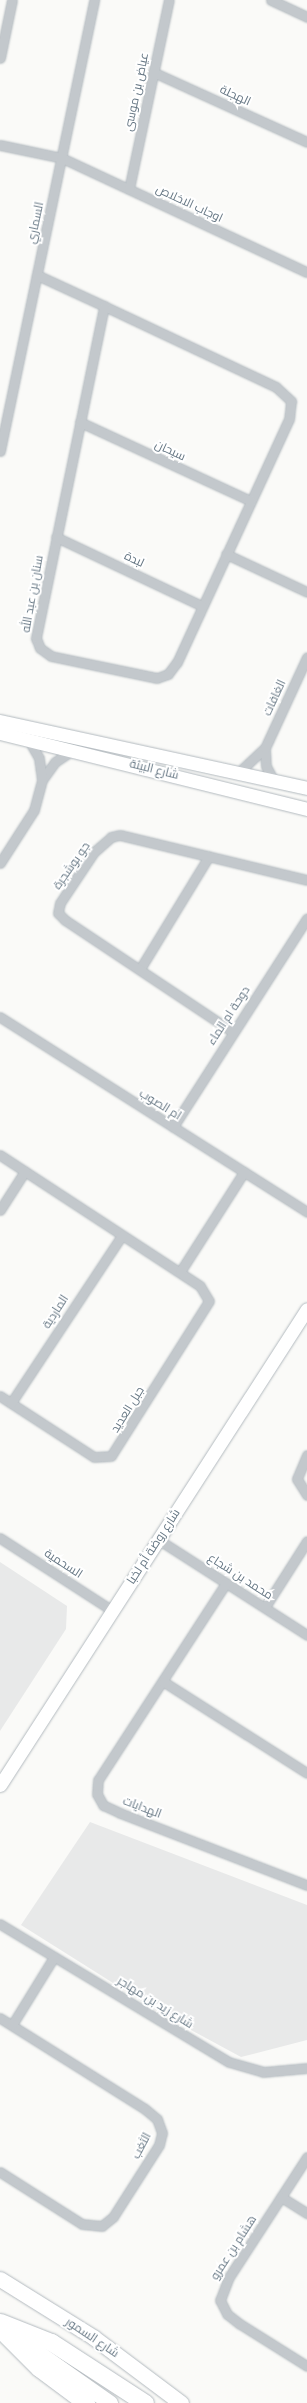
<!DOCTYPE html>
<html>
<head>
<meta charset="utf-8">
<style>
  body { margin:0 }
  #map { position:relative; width:307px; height:2403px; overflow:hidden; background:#fafaf8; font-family:"Public Sans",Cairo,sans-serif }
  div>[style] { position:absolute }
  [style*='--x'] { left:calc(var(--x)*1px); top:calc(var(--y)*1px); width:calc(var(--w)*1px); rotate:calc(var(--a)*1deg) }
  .built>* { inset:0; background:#e8e9e9 }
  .roads { filter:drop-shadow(0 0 1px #b3babf) drop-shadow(0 0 1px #b3babf) }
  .street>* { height:9px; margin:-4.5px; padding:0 4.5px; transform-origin:4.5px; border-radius:4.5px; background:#c3c8cc }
  .secondary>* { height:13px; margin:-6.5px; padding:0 6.5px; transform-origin:6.5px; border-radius:6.5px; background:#fff }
  .primary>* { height:15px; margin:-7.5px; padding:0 7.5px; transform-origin:7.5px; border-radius:7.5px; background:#fff }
  .highway>* { height:17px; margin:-8.5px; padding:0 8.5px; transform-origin:8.5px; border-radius:8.5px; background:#fff }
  span { translate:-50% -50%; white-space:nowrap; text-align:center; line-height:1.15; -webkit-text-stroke:4px #fff; paint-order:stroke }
  .street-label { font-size:12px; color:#657683 }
</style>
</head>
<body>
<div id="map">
  <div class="built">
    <i style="clip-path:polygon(0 1562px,67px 1606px,66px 1629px,0 1731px)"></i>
    <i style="clip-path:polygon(90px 1822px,307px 1905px,307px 2040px,241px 2057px,167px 2017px,21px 1925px)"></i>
  </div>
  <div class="roads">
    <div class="street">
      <i style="--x:271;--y:0;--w:40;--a:25"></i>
      <i style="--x:0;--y:58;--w:59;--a:-78.3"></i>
      <i style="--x:153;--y:72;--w:169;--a:24.4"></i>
      <i style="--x:0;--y:145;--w:63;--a:11.8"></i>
      <i style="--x:62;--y:158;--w:270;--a:25"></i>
      <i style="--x:129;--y:189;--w:193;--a:-78.1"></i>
      <i style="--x:37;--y:275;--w:74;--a:24.8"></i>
      <i style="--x:104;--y:306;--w:190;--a:25.2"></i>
      <i style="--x:276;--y:387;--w:21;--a:43"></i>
      <i style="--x:291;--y:401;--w:18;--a:96"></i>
      <i style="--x:289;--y:419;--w:268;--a:114.7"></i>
      <i style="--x:177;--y:662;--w:15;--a:127"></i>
      <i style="--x:168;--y:674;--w:12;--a:160"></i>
      <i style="--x:157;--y:678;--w:108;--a:-168.3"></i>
      <i style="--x:51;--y:656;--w:14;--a:-144"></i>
      <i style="--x:40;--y:648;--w:11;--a:-112"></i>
      <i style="--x:36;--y:638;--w:339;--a:-78.4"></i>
      <i style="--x:80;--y:422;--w:188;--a:24.8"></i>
      <i style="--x:0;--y:451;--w:461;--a:-78.2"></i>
      <i style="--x:56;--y:537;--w:161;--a:25.3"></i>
      <i style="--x:226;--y:554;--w:89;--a:25.1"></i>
      <i style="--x:265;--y:748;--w:18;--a:87"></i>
      <i style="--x:266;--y:766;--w:17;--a:62"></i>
      <i style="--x:239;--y:772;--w:35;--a:-43"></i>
      <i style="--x:265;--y:748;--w:100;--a:-65.2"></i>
      <i style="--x:42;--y:780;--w:22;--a:-54"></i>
      <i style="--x:55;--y:762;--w:22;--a:-34"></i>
      <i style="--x:0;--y:863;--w:63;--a:-57.3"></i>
      <i style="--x:34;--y:810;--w:31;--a:-75"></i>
      <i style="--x:42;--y:780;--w:22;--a:-98"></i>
      <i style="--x:39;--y:758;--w:22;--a:-120"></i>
      <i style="--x:140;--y:969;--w:132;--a:-58.6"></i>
      <i style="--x:0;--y:1017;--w:364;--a:32.4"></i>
      <i style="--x:233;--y:1032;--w:202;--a:-146.3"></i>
      <i style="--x:65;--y:920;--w:10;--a:-135"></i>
      <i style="--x:58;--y:913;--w:10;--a:-79"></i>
      <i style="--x:60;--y:903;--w:61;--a:-56.3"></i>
      <i style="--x:94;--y:852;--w:23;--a:-41"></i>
      <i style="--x:111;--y:837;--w:9;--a:-13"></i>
      <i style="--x:120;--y:835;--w:192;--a:13.5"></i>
      <i style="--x:173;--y:1127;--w:248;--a:-57.3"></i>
      <i style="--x:0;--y:1155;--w:239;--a:33.2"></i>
      <i style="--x:200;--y:1286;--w:17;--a:59"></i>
      <i style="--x:209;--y:1301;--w:183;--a:122.3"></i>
      <i style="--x:111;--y:1456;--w:17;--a:177"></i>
      <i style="--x:94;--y:1457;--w:112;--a:-147"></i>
      <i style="--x:0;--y:1210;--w:46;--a:-57.3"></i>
      <i style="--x:180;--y:1272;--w:119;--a:-57.4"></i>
      <i style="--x:11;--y:1403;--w:201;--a:-56.5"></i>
      <i style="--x:307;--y:1455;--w:26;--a:113"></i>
      <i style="--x:297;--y:1479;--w:19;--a:58"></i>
      <i style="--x:0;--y:1538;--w:135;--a:32.9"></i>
      <i style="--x:159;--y:1540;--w:176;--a:32.7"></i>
      <i style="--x:226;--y:1583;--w:235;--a:123"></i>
      <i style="--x:98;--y:1780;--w:14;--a:94"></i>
      <i style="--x:97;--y:1794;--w:13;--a:61"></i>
      <i style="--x:103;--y:1805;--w:19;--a:25"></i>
      <i style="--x:120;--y:1813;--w:200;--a:21.1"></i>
      <i style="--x:265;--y:1607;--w:78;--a:-57.5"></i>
      <i style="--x:164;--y:1682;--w:169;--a:32.5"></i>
      <i style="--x:0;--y:1924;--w:267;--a:31.1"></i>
      <i style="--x:229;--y:2062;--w:35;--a:16"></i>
      <i style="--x:263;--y:2072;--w:44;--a:-5.2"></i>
      <i style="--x:0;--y:2018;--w:171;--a:32.1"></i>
      <i style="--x:145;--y:2109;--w:16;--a:40"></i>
      <i style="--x:157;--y:2119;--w:15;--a:70"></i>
      <i style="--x:162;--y:2133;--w:12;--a:104"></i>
      <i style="--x:159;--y:2145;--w:85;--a:122.6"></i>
      <i style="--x:113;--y:2217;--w:14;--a:141"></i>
      <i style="--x:102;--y:2226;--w:20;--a:-174"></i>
      <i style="--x:82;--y:2224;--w:97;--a:-147.6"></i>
      <i style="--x:12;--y:2025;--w:80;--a:-58.3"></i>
      <i style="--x:307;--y:2157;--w:143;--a:123"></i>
      <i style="--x:229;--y:2277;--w:25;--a:111"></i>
      <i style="--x:220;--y:2300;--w:16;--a:63"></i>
      <i style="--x:227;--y:2314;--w:16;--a:38"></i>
      <i style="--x:240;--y:2324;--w:79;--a:32.1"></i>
      <i style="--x:281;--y:2197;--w:31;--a:32"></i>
    </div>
    <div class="secondary">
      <i style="--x:0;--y:721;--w:314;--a:12.3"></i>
      <i style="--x:0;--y:733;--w:316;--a:13.9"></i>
      <i style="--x:0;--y:1785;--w:566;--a:-57.18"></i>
    </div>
    <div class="primary">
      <i style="--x:0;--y:2279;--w:110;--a:31.9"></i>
      <i style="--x:93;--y:2337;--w:110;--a:36.9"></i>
      <i style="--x:12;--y:2334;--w:120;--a:35.1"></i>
    </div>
    <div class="highway">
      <i style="--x:0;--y:2322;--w:55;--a:21.4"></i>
      <i style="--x:51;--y:2342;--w:112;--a:33"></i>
      <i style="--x:0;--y:2329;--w:55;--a:45"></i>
      <i style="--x:39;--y:2368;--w:59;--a:36.7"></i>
    </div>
  </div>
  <div class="street-label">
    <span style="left:137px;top:92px;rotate:-78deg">عياض بن موسى</span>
    <span style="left:235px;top:96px;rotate:25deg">الهجلة</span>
    <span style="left:189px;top:204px;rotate:25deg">اوجاب الاخلاص</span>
    <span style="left:36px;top:223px;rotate:-78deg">السماري</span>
    <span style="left:170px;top:451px;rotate:25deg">سيحان</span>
    <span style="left:134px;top:560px;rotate:25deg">لبدة</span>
    <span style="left:33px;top:594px;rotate:-80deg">سنان بن عبد الله</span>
    <span style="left:275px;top:698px;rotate:-65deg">الغافات</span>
    <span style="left:154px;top:770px;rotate:14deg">شارع البيئة</span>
    <span style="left:72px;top:866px;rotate:-55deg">جو بوشجرة</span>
    <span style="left:229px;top:1016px;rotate:-57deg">دوحة ام الماء</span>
    <span style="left:160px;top:1105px;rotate:32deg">ام الصوب</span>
    <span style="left:56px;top:1312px;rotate:-57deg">الماردية</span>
    <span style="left:128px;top:1410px;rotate:-58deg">جبل العديد</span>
    <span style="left:154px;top:1547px;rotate:-57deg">شارع روضة أم لخبا</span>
    <span style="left:63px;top:1564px;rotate:33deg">السحمية</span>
    <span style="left:240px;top:1577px;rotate:33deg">محمد بن شجاع</span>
    <span style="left:142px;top:1808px;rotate:21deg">الهدايات</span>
    <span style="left:155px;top:2003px;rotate:32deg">شارع زيد بن مهاجر</span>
    <span style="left:142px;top:2146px;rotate:-62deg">الثغب</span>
    <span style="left:234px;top:2248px;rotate:-57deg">هشام بن عمرو</span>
    <span style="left:92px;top:2338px;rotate:34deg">شارع السمور</span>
  </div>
</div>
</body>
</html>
